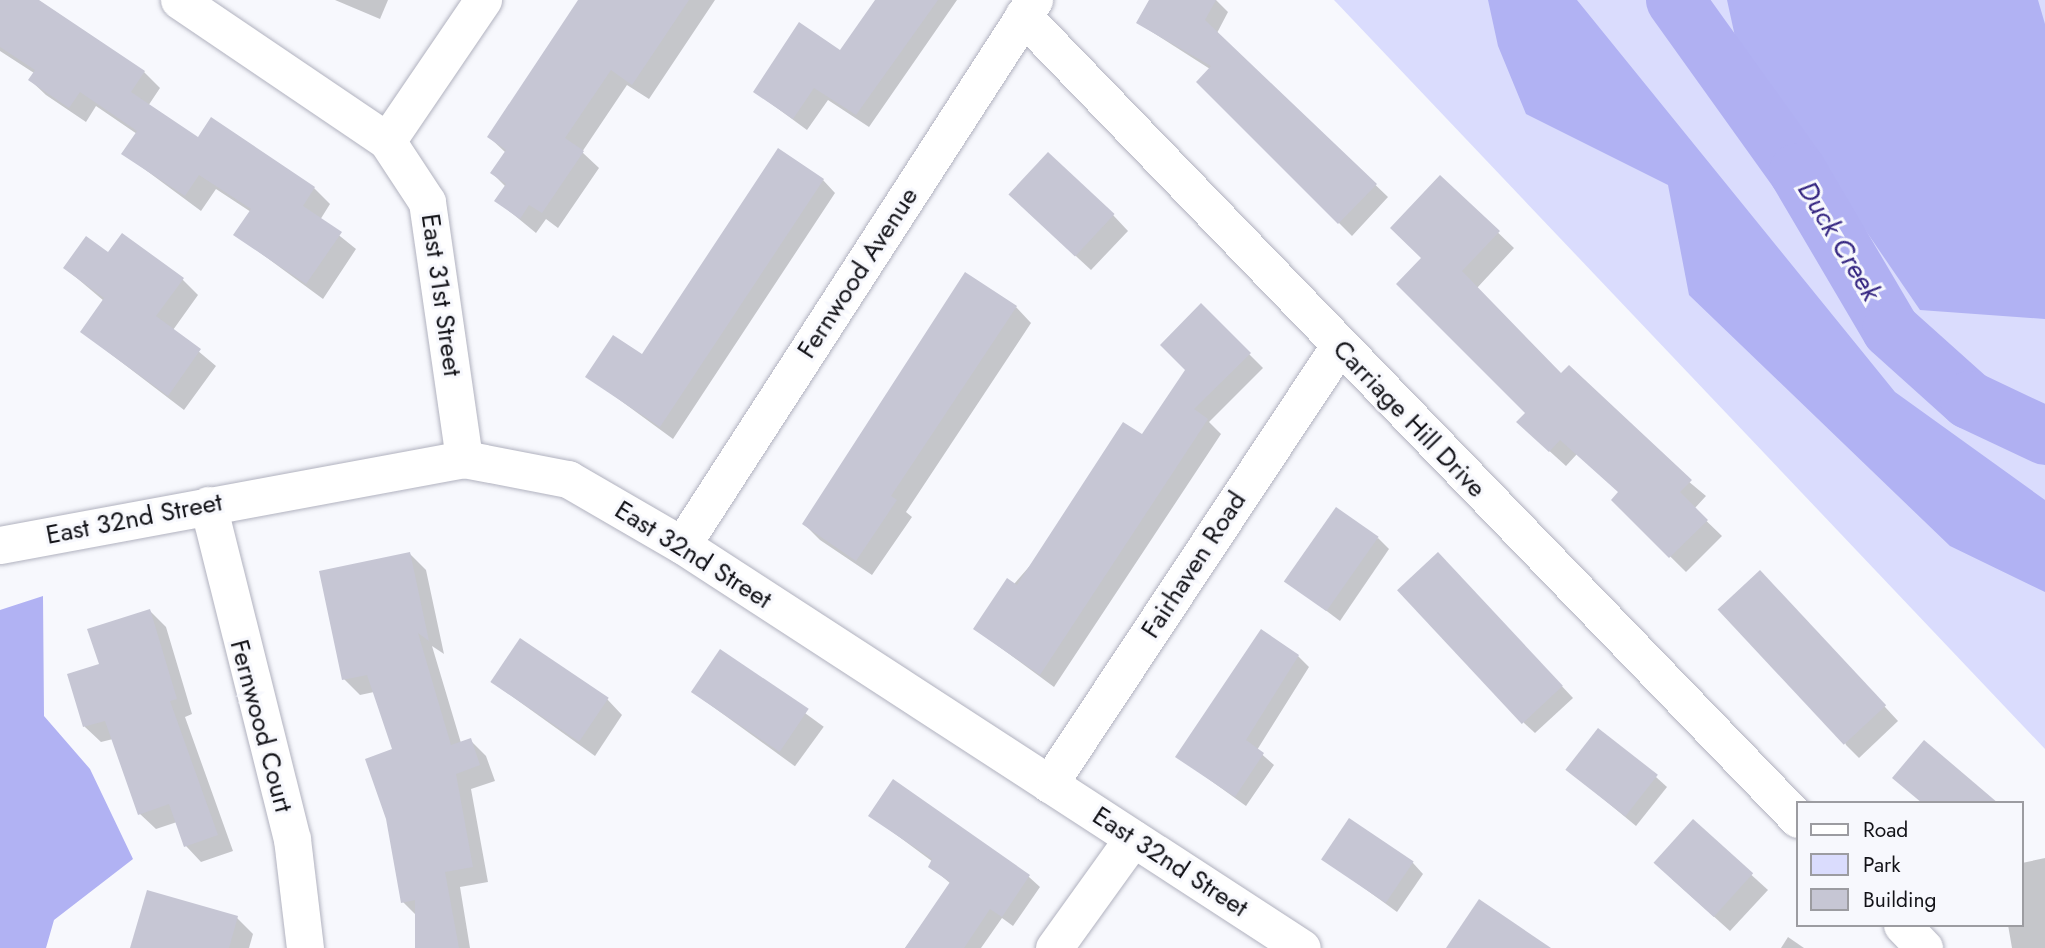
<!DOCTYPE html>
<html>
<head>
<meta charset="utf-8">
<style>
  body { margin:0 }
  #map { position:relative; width:2045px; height:948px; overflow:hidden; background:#f7f8fd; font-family:Jost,sans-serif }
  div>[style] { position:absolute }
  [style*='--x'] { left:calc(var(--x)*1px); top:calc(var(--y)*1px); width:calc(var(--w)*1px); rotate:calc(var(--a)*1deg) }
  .green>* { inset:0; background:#dadcfd }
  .forest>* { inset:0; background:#b1b2f3 }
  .shadow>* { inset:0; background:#0003; transform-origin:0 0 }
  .river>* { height:58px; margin:-29px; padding:0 29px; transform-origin:29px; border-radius:29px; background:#b0b0f2 }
  .building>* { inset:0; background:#c6c6d4; transform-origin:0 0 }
  .roads { filter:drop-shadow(0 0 2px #b1b2bf) drop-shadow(0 0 2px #b1b2bf) }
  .street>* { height:37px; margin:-18.5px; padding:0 18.5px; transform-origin:18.5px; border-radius:18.5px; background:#fff }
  span { translate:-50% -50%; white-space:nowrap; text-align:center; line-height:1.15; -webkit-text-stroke:6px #f7f8fd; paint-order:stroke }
  .street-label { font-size:26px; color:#131318 }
  .water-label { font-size:28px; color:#362782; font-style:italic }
  .legend { position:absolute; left:1796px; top:801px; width:228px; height:126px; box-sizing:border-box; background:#f7f8fd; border:2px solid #9c9ca1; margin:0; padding:9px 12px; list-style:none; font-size:21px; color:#131318 }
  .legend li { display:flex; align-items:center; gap:14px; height:35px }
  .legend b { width:35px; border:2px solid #9c9ca1 }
</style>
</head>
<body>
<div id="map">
  <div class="green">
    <i style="clip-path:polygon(1334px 0,2045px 0,2045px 749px)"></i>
  </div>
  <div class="forest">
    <i style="clip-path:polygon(1488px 0,1577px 0,1895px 392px,2045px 500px,2045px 592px,1950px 546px,1689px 295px,1668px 185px,1526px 114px,1498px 46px)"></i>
    <i style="clip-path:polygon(1727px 0,2038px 0,2045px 24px,2045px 319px,1920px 310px,1736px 41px)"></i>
    <i style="clip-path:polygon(43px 596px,44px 716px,90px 769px,133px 859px,54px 920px,46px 948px,0 948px,0 610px)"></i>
  </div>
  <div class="shadow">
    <i style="clip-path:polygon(0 0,38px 0,144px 72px,160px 88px,148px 106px,199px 140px,212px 119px,314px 188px,330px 204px,320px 220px,356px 249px,323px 299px,236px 235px,251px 212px,216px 189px,201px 211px,124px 154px,137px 134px,96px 106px,86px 122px,46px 95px,30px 80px,34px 73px,0 51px)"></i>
    <i style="clip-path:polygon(335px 0,388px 0,380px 19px)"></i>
    <i style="clip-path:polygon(583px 0,715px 0,649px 99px,627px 85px,582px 152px,599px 168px,558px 228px,546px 219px,536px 233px,497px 201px,506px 187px,492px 173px,506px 153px,489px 137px)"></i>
    <i style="clip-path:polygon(876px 0,957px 0,869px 127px,828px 100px,807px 130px,755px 92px,840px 52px)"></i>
    <i style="clip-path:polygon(1151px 0,1216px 0,1228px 12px,1217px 33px,1388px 197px,1352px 236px,1198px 82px,1210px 69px,1138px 23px)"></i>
    <i style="clip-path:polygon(1440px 177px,1514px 248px,1477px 288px,1561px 375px,1706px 496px,1694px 509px,1722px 536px,1686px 572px,1613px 500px,1620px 493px,1577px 454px,1566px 466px,1535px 438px,1527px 413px,1423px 258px)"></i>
    <i style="clip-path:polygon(823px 180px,835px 193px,673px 439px,587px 376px,642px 356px)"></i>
    <i style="clip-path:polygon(1026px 210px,1113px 215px,1128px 231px,1091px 270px)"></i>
    <i style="clip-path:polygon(109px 254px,182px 279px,198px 295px,173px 330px,216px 366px,184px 410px,82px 332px,104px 301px,65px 268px)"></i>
    <i style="clip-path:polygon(1201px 306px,1263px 368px,1209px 422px,1221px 434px,1054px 687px,975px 629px,1142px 437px,1187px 369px)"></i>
    <i style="clip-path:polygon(1016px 307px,1031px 323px,906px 512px,912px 517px,872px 575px,820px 540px,804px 524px)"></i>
    <i style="clip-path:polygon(1378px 538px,1389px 549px,1340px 621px,1288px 582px)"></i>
    <i style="clip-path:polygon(410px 554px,426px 570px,444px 654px,432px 646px,461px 743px,470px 740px,486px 756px,495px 781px,471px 789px,488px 882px,460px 887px,470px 948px,417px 948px,417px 916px,403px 902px,394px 750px,374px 692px,360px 695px,344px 679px)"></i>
    <i style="clip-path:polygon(1448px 565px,1573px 698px,1535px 733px,1524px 723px)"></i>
    <i style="clip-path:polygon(1773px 586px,1898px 721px,1859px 758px,1846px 745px)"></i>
    <i style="clip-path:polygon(150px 611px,166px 627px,192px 714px,185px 717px,233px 851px,201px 862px,186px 846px,177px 822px,156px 829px,140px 814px,113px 739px,101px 742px,85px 727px,69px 675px,101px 665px)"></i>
    <i style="left:721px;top:652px;width:127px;height:49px;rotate:36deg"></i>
    <i style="clip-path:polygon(1298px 656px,1309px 667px,1257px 750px,1274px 765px,1246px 806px,1178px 757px)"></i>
    <i style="clip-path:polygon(492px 682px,607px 699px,622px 715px,595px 756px)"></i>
    <i style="clip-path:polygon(1567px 769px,1656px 777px,1667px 787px,1636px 826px)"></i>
    <i style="clip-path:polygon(871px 816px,1029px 877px,1040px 887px,1013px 926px,1002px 918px,981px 948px,905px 948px,951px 884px,930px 866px,933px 862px)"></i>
    <i style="clip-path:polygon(1693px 822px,1768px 890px,1730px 931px,1672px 879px)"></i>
    <i style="clip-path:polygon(2045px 858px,2045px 948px,2012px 948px,2008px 925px,2022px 925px,2022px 863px)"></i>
    <i style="clip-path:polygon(1324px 859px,1413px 863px,1423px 874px,1397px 912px)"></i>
    <i style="clip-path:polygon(237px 918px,253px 934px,249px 948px,132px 948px)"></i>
    <i style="clip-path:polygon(1788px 937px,1804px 948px,1781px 948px)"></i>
  </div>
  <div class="river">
    <i style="--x:1675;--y:0;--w:211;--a:54.4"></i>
    <i style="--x:1798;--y:172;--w:183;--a:59.5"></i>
    <i style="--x:1891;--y:330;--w:105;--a:41.9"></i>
    <i style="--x:1969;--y:400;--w:84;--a:25.3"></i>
  </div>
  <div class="building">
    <i style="clip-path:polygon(0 0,39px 0,145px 71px,131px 92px,198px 137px,211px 117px,315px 187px,303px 206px,342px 232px,306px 284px,233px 235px,251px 209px,199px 175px,185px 196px,121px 154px,137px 131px,80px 92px,69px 108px,28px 80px,35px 70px,0 47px)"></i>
    <i style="clip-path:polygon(578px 0,689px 0,632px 85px,611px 70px,565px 138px,584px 151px,542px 213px,529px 205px,520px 219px,494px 201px,506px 184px,490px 173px,506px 150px,487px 137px)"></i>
    <i style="clip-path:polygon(875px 0,938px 0,856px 115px,814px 88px,793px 119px,753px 92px,799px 22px,840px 50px)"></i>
    <i style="clip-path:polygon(1149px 0,1216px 0,1205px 20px,1377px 184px,1338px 224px,1196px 82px,1211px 66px,1136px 23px)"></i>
    <i style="clip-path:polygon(778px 148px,824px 179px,660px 427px,585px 377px,613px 335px,642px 354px)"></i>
    <i style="left:1048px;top:152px;width:91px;height:58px;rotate:43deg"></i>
    <i style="clip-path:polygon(1440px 175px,1500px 231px,1462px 271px,1561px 373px,1569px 365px,1692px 480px,1680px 492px,1708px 520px,1669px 558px,1611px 500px,1618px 492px,1560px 440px,1549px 452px,1516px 422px,1525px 413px,1396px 284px,1421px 258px,1390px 228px)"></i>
    <i style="clip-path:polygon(122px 233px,184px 278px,156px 316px,201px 349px,168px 396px,80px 332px,104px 298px,63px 268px,86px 236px,108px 252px)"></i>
    <i style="clip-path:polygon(965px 272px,1017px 306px,891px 496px,897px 500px,856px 561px,802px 524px)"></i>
    <i style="clip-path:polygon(1201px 303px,1251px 353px,1194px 409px,1208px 419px,1040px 675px,973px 629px,1007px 578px,1017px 585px,1123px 422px,1142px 434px,1185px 370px,1160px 345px)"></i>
    <i style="left:1336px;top:507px;width:52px;height:91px;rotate:35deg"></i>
    <i style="clip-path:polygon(410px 552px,429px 641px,418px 633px,451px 745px,471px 738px,480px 765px,456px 774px,473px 867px,445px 872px,459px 948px,415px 948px,415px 900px,401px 903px,386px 819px,365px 759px,392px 749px,367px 675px,342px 680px,319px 571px)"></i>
    <i style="left:1438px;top:552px;width:183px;height:56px;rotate:47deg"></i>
    <i style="left:1760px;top:570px;width:185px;height:58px;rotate:47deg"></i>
    <i style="clip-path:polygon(150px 609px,177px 699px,170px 701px,218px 835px,184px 847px,169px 804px,138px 815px,105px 721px,83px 727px,67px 674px,99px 664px,87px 629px)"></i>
    <i style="clip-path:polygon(1261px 629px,1299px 655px,1246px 740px,1264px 753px,1235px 797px,1175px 757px)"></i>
    <i style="left:520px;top:638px;width:107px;height:53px;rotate:34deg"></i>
    <i style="left:720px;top:649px;width:107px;height:52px;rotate:34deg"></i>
    <i style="left:1598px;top:728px;width:76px;height:53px;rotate:38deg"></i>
    <i style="clip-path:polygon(1924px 740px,1998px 803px,1922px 803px,1892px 778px)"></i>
    <i style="clip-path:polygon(893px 779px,1030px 875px,1002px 917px,990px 909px,964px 948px,905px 948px,950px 882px,928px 867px,932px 859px,868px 816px)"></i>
    <i style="left:1349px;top:818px;width:78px;height:50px;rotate:34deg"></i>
    <i style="left:1693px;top:819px;width:81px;height:59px;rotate:42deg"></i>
    <i style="clip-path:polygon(147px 890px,238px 916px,229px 948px,130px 948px)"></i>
    <i style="clip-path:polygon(1479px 899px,1551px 948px,1446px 948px)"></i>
  </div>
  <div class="roads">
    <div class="street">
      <i style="--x:179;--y:0;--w:251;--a:34.1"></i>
      <i style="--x:387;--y:141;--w:73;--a:56.7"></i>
      <i style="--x:427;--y:202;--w:260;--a:81.8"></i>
      <i style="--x:1023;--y:16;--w:1116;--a:46.02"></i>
      <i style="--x:387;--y:141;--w:171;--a:-55.8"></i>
      <i style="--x:208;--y:505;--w:344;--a:75.9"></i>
      <i style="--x:292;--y:839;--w:110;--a:83.2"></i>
      <i style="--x:0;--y:545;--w:472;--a:-10.5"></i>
      <i style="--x:464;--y:459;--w:106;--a:10.9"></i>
      <i style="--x:568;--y:479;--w:132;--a:30.1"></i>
      <i style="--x:682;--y:545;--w:739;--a:33.02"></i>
      <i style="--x:682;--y:545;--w:649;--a:-57.14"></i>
      <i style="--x:1049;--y:784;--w:525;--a:-56.49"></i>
      <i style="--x:1902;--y:925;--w:32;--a:46"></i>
      <i style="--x:1054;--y:948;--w:135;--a:-54.3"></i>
    </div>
  </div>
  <div class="street-label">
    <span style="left:858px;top:273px;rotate:-57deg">Fernwood Avenue</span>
    <span style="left:441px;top:295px;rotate:82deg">East 31st Street</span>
    <span style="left:1409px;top:419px;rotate:46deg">Carriage Hill Drive</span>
    <span style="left:134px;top:519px;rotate:-11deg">East 32nd Street</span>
    <span style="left:693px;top:555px;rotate:32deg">East 32nd Street</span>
    <span style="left:1194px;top:565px;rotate:-57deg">Fairhaven Road</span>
    <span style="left:261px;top:726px;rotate:75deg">Fernwood Court</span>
    <span style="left:1170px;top:862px;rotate:33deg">East 32nd Street</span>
  </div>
  <div class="water-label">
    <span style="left:1839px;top:241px;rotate:59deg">Duck Creek</span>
  </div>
  <ul class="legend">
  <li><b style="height:9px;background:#fff"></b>Road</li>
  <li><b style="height:19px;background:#dadcfd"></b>Park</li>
  <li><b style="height:19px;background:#c6c6d4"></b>Building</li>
  </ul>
</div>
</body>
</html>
